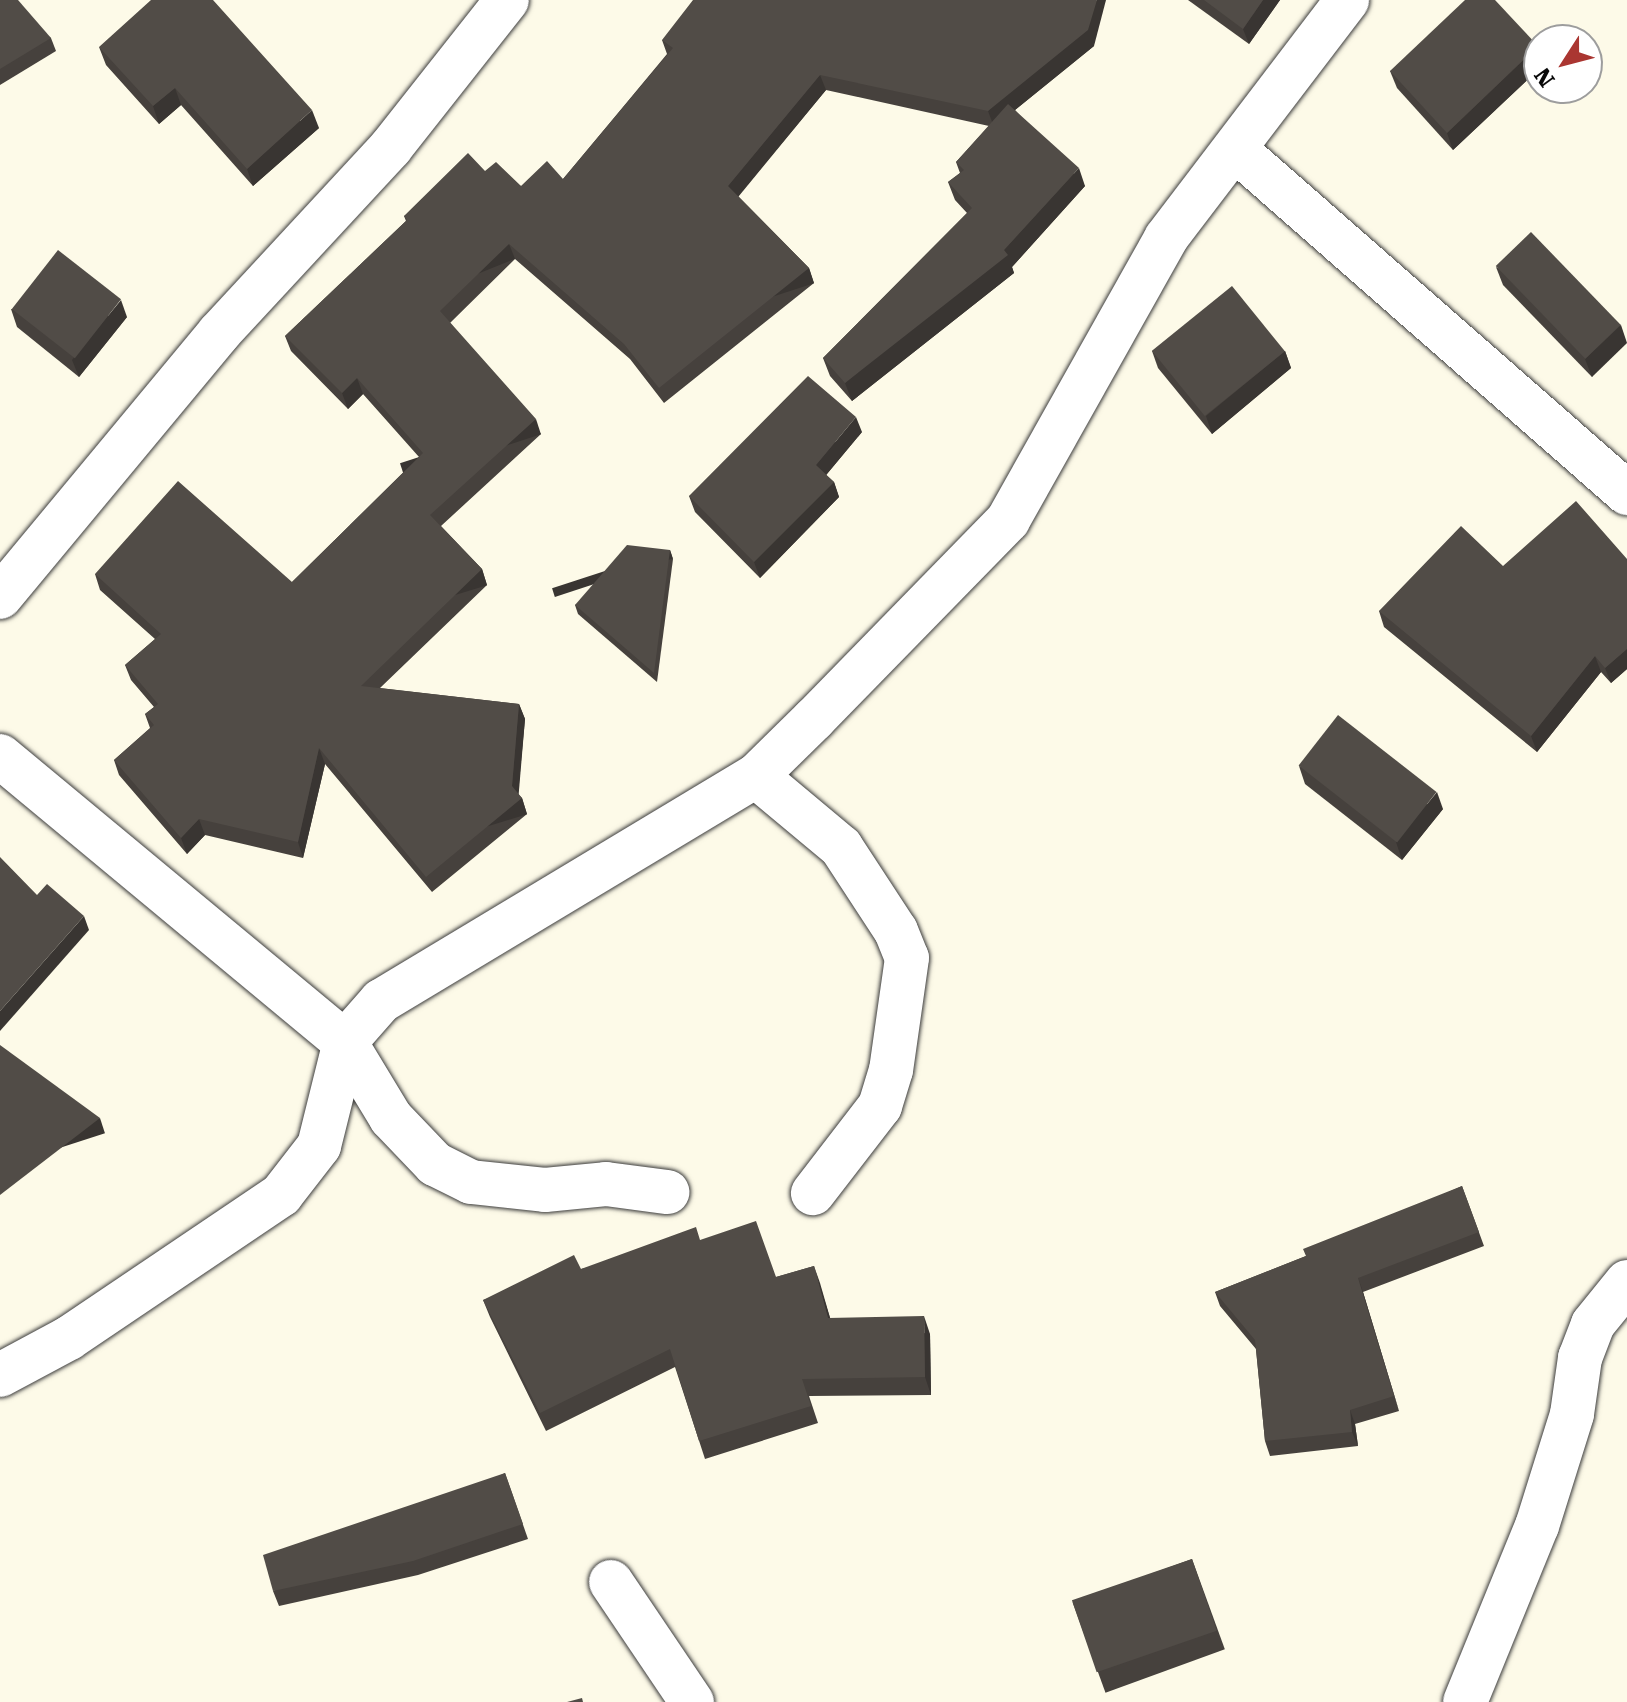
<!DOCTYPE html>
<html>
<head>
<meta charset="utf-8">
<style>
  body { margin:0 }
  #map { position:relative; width:1627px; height:1702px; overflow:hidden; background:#fdfae8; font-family:"Roboto Serif",serif }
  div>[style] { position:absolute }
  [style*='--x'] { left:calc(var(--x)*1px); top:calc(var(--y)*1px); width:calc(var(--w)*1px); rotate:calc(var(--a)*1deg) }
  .roads { filter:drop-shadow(0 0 2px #3c3c3c) drop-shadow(0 0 2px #3c3c3c) }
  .minor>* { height:44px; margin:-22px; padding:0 22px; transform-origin:22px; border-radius:22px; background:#fff }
  .wall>* { inset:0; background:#46413d; transform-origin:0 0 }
  .shaded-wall>* { inset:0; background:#393532; transform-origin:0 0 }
  .building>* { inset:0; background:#514c47; transform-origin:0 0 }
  span { translate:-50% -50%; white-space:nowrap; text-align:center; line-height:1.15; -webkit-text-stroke:8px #fff; paint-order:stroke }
  .north { position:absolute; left:1523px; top:24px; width:80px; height:80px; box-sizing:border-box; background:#fff; border:2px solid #9d9d9d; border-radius:50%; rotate:234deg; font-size:22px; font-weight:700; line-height:32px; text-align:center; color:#090909 }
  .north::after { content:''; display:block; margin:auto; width:28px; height:36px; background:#aa3631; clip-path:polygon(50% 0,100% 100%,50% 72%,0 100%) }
</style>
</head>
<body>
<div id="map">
  <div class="roads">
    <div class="minor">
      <i style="--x:1237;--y:151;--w:519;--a:41.25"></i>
      <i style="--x:0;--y:597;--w:343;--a:-50.3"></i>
      <i style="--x:219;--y:333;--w:253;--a:-47.2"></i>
      <i style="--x:391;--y:147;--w:187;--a:-51.7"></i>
      <i style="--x:0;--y:756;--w:448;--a:39.7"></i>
      <i style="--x:345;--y:1042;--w:89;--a:58.8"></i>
      <i style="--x:391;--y:1118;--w:64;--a:46.3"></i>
      <i style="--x:435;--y:1164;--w:40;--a:26.6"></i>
      <i style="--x:471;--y:1182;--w:74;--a:6.2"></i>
      <i style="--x:545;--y:1190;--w:61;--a:-5.6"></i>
      <i style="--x:606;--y:1184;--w:62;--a:7.5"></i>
      <i style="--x:756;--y:776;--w:111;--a:39.9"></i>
      <i style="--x:841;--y:847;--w:100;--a:56.8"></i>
      <i style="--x:896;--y:931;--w:29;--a:68"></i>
      <i style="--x:907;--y:958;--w:113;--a:98.1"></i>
      <i style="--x:891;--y:1070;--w:38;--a:107"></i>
      <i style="--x:880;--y:1106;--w:110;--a:127.6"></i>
      <i style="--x:0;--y:1375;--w:78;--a:-28.2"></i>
      <i style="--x:69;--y:1338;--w:256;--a:-34"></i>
      <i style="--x:281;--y:1195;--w:62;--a:-52.2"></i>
      <i style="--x:319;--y:1146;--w:107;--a:-76"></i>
      <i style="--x:345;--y:1042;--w:55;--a:-48.7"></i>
      <i style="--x:381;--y:1001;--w:437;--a:-31"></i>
      <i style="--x:756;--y:776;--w:81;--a:-44.5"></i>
      <i style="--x:814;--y:719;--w:278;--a:-45.7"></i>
      <i style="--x:1008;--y:520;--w:323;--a:-60.7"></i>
      <i style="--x:1166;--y:238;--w:299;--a:-52.7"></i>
      <i style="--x:611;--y:1582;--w:145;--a:56"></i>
      <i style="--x:1465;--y:1702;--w:190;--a:-67.8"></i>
      <i style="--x:1537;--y:1526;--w:117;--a:-72.6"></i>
      <i style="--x:1572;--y:1414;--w:57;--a:-81.9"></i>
      <i style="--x:1580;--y:1358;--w:36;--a:-69"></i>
      <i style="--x:1593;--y:1324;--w:54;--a:-51"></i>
    </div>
  </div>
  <div class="wall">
    <i style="clip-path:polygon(0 0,51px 38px,56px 51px,0 85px)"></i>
    <i style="clip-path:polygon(1188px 0,1280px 0,1249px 44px)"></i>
    <i style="clip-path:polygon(662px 40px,1094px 46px,1015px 110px,1085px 186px,1012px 267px,1014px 273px,852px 401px,830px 376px,823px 358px,967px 213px,955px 200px,948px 182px,960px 173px,956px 162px,989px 126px,826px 90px,738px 196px,809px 268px,814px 283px,664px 403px,630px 359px,515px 259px,450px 323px,541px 434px,441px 526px,482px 569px,487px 585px,380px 688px,519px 704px,525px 719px,518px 794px,522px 798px,527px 814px,432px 892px,325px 764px,303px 858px,205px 835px,187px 854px,119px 775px,114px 760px,150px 728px,145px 714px,154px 707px,131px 680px,125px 665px,155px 639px,100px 590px,95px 574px,292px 582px,419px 457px,363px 394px,348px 409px,291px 351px,285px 336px,406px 221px,404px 216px,485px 171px,521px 186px,563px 179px,667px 54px)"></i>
    <i style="clip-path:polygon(1538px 46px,1539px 69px,1453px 150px,1397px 88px,1390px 71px)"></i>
    <i style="clip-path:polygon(99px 47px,319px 128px,253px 186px,181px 105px,159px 124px,106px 65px)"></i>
    <i style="clip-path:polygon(1496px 267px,1621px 325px,1592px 377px,1503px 285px)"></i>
    <i style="clip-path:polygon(11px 309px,127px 317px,79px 377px,17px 327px)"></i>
    <i style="clip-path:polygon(1152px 351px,1285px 351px,1291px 368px,1212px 434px,1158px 368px)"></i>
    <i style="clip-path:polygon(862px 432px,826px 475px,834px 482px,839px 497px,760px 578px,695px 512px,689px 496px)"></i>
    <i style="clip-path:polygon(670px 550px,673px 559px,657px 682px,578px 614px,575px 605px)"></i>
    <i style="clip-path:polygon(1627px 559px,1627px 669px,1611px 683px,1601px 672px,1537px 752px,1384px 627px,1379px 611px,1503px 566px)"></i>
    <i style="clip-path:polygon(1299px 766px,1443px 809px,1402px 860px,1305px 784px)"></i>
    <i style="clip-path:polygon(1462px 1186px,1484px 1246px,1363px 1292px,1399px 1411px,1355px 1424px,1358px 1446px,1270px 1456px,1265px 1441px,1256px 1349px,1220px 1306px,1215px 1292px,1306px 1256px)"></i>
    <i style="clip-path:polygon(701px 1240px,776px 1277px,814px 1266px,830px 1318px,930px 1334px,931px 1395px,809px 1396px,818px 1423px,705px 1459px,675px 1367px,546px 1431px,490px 1317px,483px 1300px,581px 1269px)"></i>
    <i style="clip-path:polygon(505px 1473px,528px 1539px,418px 1575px,279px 1606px,273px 1591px)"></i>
    <i style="left:1192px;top:1559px;width:96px;height:127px;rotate:70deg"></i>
  </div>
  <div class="shaded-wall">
    <i style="clip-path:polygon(1097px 0,1106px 0,1094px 46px,994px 127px,988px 111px)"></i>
    <i style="clip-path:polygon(1263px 0,1280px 0,1249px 44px,1243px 29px)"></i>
    <i style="clip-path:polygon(1538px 46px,1539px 69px,1453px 150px,1447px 133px)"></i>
    <i style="clip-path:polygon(820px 75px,826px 90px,734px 202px,728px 186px)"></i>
    <i style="clip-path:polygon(175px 88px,181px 105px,159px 124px,153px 106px)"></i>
    <i style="clip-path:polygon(312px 110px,319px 128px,253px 186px,247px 169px)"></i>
    <i style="clip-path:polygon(1079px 168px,1085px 186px,1012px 267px,1014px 273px,852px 401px,845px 383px,1004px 250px)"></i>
    <i style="left:509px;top:244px;width:16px;height:96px;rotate:68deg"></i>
    <i style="left:809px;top:268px;width:16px;height:192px;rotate:72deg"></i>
    <i style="clip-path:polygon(121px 300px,127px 317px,79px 377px,72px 360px)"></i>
    <i style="clip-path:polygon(1621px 325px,1627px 343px,1592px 377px,1585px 359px)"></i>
    <i style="clip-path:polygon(1285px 351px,1291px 368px,1212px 434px,1206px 416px)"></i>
    <i style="clip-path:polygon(357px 378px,363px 394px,348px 409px,342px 393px)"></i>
    <i style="clip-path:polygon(856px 417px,862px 432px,822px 480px,816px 465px)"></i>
    <i style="left:536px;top:419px;width:16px;height:143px;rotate:72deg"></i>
    <i style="clip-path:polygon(834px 482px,839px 497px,760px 578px,754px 562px)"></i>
    <i style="left:670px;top:550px;width:9px;height:124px;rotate:72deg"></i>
    <i style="left:482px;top:569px;width:17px;height:168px;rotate:73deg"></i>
    <i style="clip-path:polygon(1627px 649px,1627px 669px,1611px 683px,1605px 668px)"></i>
    <i style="clip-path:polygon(1595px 656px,1601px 672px,1537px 752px,1531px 736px)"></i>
    <i style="clip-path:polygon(519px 704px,525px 719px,518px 802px,512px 786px)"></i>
    <i style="clip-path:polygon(319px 748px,325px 764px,303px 858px,298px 842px)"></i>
    <i style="clip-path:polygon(1437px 792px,1443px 809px,1402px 860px,1396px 842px)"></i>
    <i style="left:522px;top:798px;width:17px;height:124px;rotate:73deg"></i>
    <i style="clip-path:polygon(199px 819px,205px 835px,187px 854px,181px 838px)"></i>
    <i style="clip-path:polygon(84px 916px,89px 930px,0 1031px,0 1011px)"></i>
    <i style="left:100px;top:1118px;width:16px;height:126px;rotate:72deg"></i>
    <i style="clip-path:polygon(814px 1266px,820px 1283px,835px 1335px,828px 1318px)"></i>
    <i style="clip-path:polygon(1358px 1278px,1363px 1292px,1399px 1411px,1394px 1396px)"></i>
    <i style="clip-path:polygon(924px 1316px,930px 1334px,931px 1395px,925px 1377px)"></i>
    <i style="clip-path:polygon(1350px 1410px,1355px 1424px,1358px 1446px,1352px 1432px)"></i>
  </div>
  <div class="building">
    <i style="clip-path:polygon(0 0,18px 0,51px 38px,0 69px)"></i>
    <i style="clip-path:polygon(151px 0,213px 0,312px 110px,247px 169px,175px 88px,153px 106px,99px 47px)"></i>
    <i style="clip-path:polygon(693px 0,1097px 0,1088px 30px,988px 111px,820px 75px,728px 186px,809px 268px,659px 388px,624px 344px,509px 244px,440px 311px,536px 419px,430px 515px,482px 569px,361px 686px,519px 704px,512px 786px,522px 798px,426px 877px,319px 748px,298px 842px,199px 819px,181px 838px,114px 760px,154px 725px,145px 714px,158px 704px,125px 665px,161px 634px,95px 574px,178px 481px,292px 582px,423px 453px,357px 378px,342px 393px,285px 336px,407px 220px,404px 216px,468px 153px,485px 171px,496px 162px,521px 186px,547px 161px,563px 179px,673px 48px,662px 40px)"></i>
    <i style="clip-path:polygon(1204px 0,1263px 0,1243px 29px)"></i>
    <i style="clip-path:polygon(1465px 0,1495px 0,1538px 46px,1447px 133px,1390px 71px)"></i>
    <i style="clip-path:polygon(1008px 104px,1079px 168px,1004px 250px,1008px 255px,845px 383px,823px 358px,972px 208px,948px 182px,964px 170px,956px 162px)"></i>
    <i style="left:1531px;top:232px;width:129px;height:49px;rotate:46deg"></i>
    <i style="left:58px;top:250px;width:80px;height:75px;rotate:38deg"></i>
    <i style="left:1232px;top:286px;width:84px;height:103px;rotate:51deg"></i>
    <i style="clip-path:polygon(808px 376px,856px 417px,816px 465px,834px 482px,754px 562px,689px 496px)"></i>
    <i style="clip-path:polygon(1576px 501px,1627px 559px,1627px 649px,1605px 668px,1595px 656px,1531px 736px,1379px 611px,1461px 526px,1503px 566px)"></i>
    <i style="clip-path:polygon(627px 545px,670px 550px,654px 673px,575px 605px)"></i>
    <i style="left:1338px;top:715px;width:125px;height:64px;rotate:38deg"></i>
    <i style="clip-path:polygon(0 857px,37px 895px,47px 884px,84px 916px,0 1011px)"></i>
    <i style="clip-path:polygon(0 1045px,100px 1118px,0 1195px)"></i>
    <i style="clip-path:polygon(1462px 1186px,1479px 1232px,1358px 1278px,1394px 1396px,1350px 1410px,1352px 1432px,1265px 1441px,1255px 1340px,1215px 1292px,1306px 1256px,1303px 1249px)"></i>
    <i style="clip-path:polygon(756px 1221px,776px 1277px,814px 1266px,828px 1318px,924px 1316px,925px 1377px,802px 1379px,811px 1406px,699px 1441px,670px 1349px,540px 1413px,483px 1300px,574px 1255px,581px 1269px,696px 1227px,700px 1240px)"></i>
    <i style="clip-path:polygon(505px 1473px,523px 1524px,413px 1561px,273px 1591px,263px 1555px)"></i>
    <i style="left:1192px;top:1559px;width:76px;height:127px;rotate:71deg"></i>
    <i style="clip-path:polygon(582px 1698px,583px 1702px,567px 1702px)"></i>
  </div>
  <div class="north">N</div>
</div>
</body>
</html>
